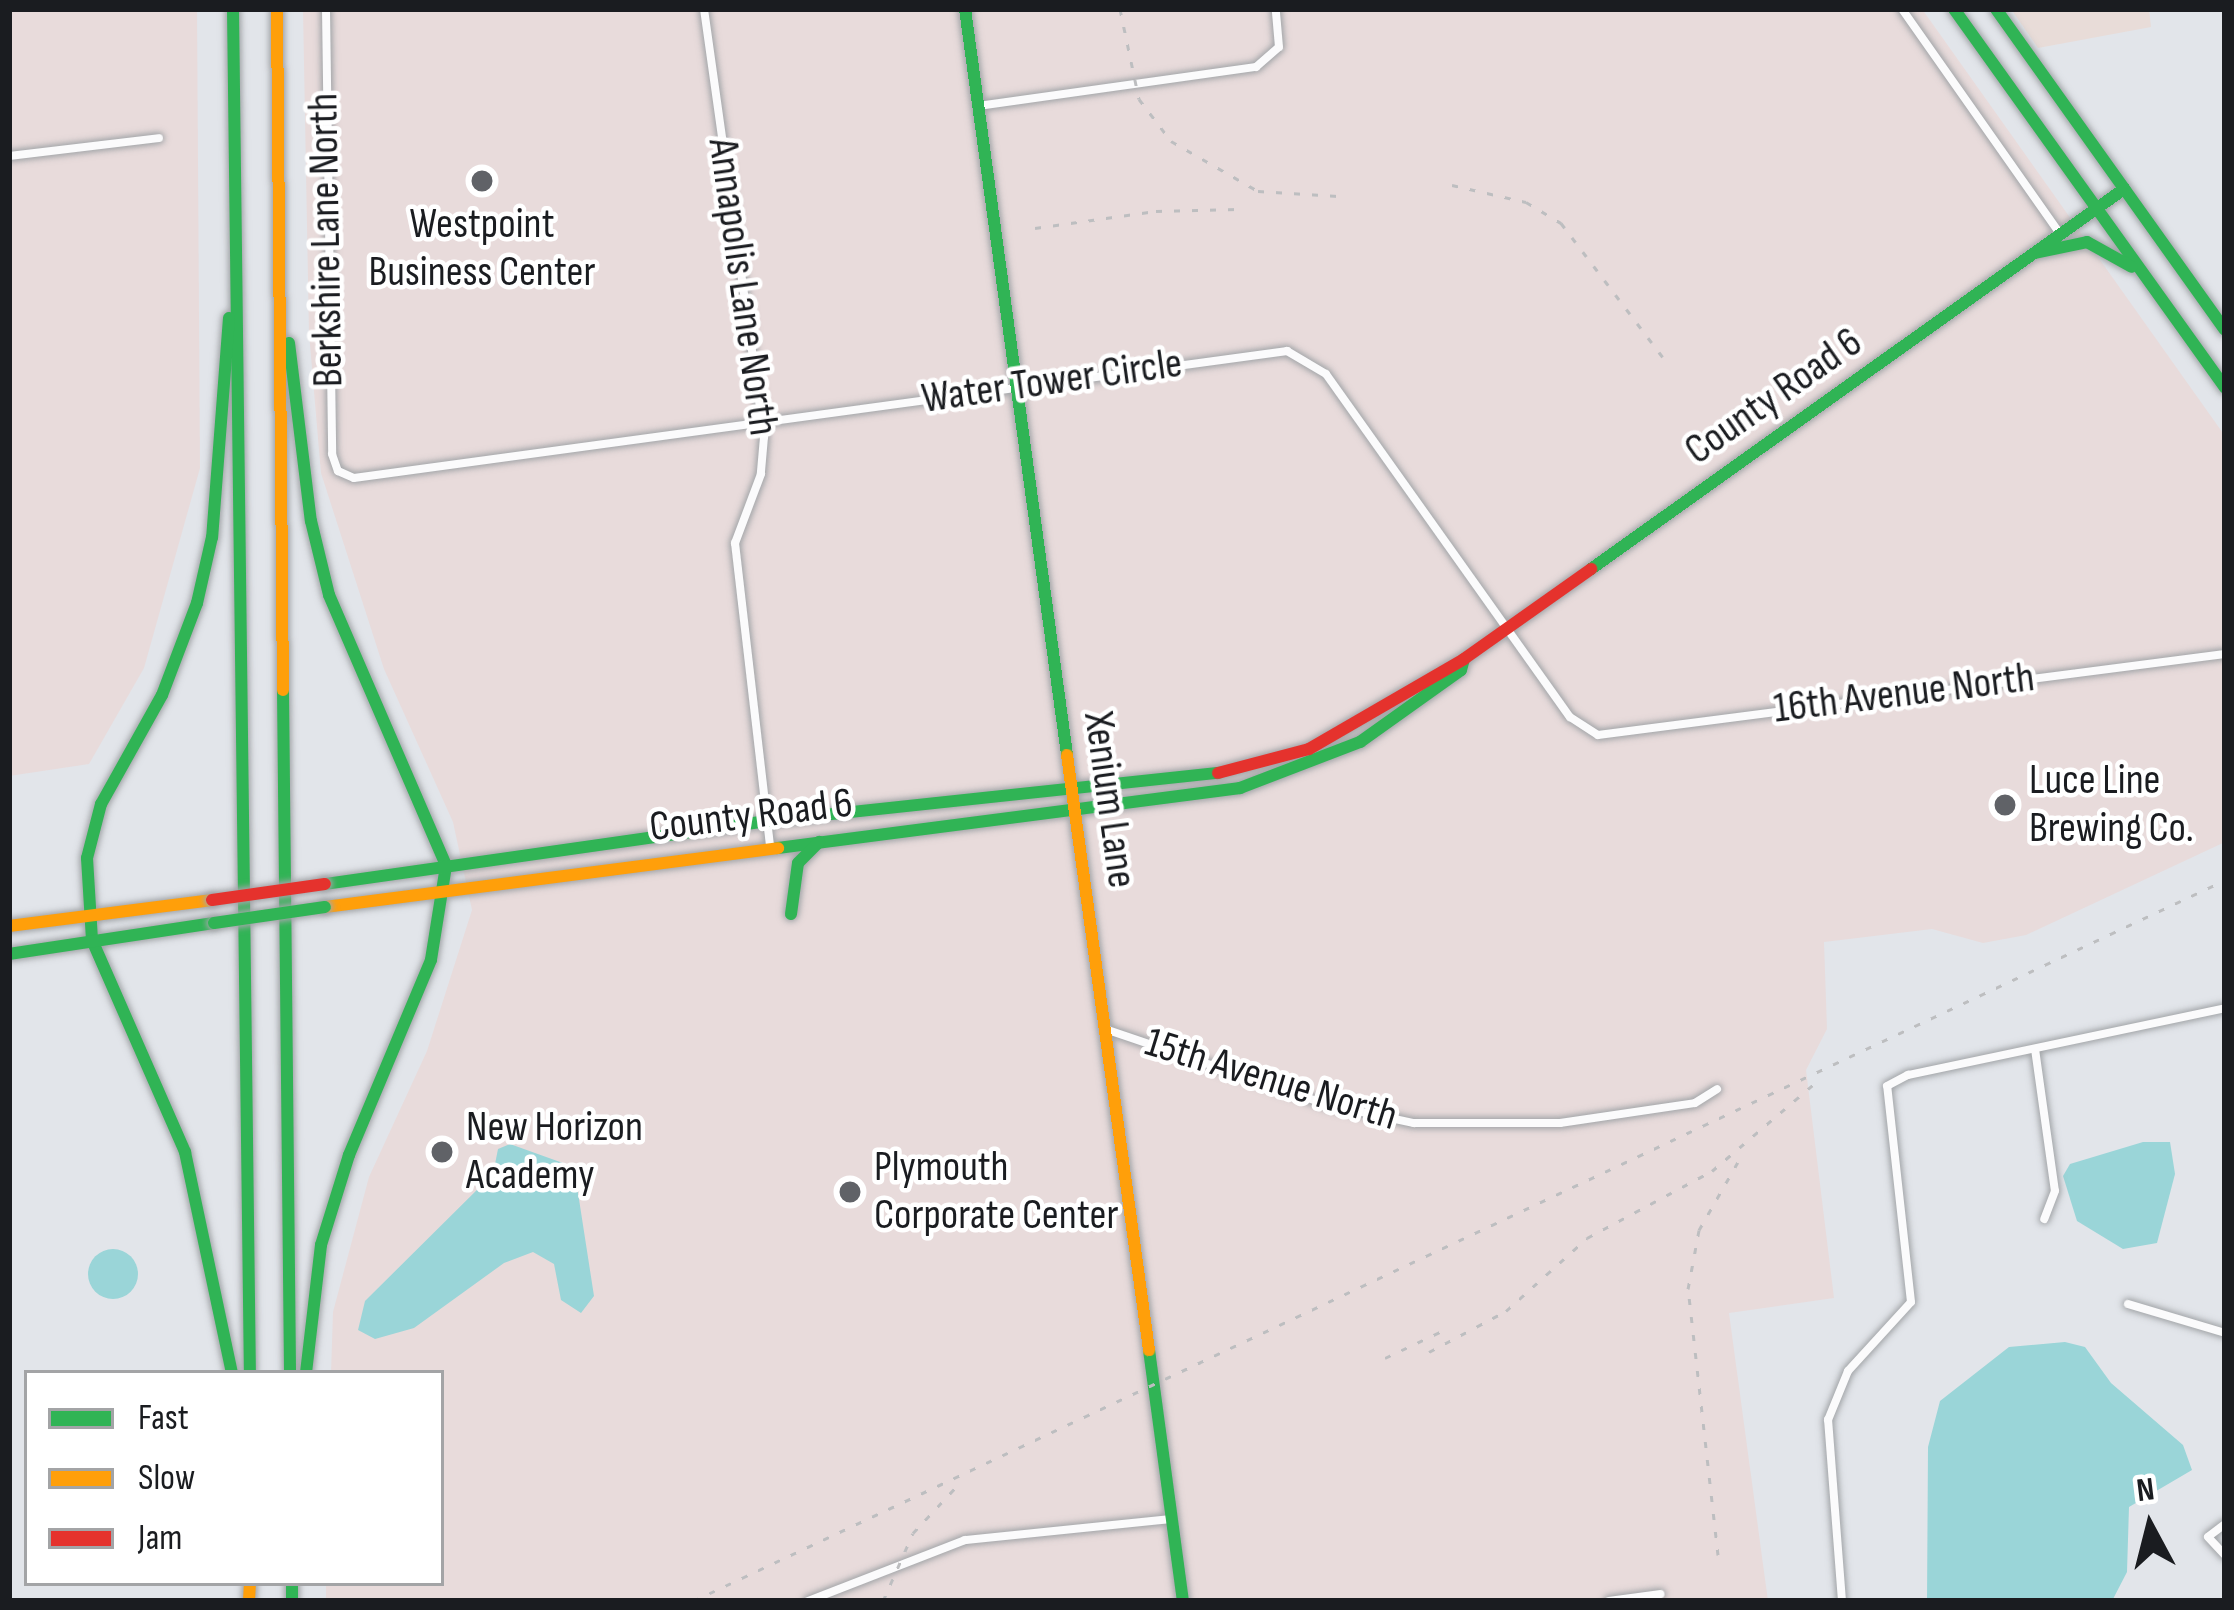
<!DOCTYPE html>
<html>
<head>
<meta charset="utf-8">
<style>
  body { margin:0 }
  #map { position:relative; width:2234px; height:1610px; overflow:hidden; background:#e2e5ea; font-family:"Sofia Sans Condensed",sans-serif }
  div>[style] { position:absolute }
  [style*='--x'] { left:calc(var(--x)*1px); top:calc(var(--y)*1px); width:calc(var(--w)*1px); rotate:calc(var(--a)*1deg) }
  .commercial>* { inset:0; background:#e8dcd8 }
  .industrial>* { inset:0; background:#e8dbdb }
  .water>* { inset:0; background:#9ad5d8 }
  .round { border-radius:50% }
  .roads { filter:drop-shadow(0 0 3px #a2a5a8) drop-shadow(0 0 3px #a2a5a8) }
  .street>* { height:8px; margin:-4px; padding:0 4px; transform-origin:4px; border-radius:4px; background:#fbfbfc }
  .fast>* { height:12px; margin:-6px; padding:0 6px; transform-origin:6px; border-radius:6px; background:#30b455 }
  .slow>* { height:12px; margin:-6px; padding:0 6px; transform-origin:6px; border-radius:6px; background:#ff9f0a }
  .jam>* { height:12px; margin:-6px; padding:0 6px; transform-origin:6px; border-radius:6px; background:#e5322d }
  .rail>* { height:3px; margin-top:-1.5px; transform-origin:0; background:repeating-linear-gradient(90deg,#bdbec0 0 6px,transparent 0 18px) }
  .bridges { filter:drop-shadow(0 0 3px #a2a5a8) drop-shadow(0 0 3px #a2a5a8) }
  .fast-bridge>* { height:12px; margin:-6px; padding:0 6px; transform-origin:6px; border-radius:6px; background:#30b455 }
  .jam-bridge>* { height:12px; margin:-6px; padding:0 6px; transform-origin:6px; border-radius:6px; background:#e5322d }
  .dots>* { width:33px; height:33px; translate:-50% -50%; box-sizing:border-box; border:6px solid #fff; border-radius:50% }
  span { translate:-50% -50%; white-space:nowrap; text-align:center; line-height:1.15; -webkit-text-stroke:9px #fff; paint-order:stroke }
  .poi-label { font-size:42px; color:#1a1c20 }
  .left { translate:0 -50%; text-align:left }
  .street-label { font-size:42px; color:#1a1c20 }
  .frame { position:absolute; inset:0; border:12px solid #1a1c20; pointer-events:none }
  .legend { position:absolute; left:24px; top:1370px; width:420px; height:216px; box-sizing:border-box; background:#fff; border:3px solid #a3a4a6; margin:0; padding:15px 21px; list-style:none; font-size:36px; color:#1a1c20 }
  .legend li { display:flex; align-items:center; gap:24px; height:60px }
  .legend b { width:60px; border:3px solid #a3a4a6 }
  .north { position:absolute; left:2090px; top:1466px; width:120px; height:120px; -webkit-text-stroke:9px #fff; paint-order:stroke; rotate:353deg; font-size:33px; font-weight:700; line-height:48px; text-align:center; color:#1a1c20 }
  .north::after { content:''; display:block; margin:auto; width:42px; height:54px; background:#1a1c20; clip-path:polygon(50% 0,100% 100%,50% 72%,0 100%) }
</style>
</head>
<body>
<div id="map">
  <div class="commercial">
    <i style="clip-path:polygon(2011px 9px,2149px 9px,2151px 27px,2038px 48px)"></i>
  </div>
  <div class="industrial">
    <i style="clip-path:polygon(9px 9px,197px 9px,200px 468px,144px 668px,89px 764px,9px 776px)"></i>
    <i style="clip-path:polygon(303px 9px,1922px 9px,2225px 436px,2225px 842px,2026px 935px,1983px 943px,1932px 929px,1824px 942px,1827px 1029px,1806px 1070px,1834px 1298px,1729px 1313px,1768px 1601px,326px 1601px,326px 1583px,441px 1583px,441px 1373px,331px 1373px,333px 1312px,369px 1177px,427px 1051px,472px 910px,453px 822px,384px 669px,321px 473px,309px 333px)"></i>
  </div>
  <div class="water">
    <i style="clip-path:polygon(2143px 1142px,2170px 1142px,2175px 1174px,2157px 1243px,2123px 1249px,2077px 1221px,2063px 1176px,2070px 1164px)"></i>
    <i style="clip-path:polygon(510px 1144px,574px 1167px,594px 1296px,581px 1313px,561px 1300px,554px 1264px,533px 1252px,504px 1263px,414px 1328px,375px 1339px,358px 1330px,365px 1301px,493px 1174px,498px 1149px)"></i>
    <i class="round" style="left:88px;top:1249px;width:50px;height:50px"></i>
    <i style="clip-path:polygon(2065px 1342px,2085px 1347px,2111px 1383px,2183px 1445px,2192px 1470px,2129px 1507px,2127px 1572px,2112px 1601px,1927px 1601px,1928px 1447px,1940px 1401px,2009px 1347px)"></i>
  </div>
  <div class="roads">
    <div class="street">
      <i style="--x:326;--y:9;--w:445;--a:89.2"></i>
      <i style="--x:332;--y:454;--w:18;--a:71"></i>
      <i style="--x:338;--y:471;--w:17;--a:24"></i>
      <i style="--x:354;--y:478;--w:942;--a:-7.75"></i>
      <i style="--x:1287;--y:351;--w:45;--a:30.5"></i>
      <i style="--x:1326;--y:374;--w:421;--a:54.6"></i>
      <i style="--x:1570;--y:717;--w:33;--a:33"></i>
      <i style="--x:1598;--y:735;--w:632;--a:-7.36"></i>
      <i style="--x:704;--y:9;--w:432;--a:82"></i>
      <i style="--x:764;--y:437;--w:37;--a:95"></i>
      <i style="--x:761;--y:474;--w:74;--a:110.6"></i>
      <i style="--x:735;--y:543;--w:305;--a:83.4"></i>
      <i style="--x:1902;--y:9;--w:275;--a:54.9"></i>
      <i style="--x:978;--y:106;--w:281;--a:-8"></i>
      <i style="--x:1256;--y:67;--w:30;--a:-41"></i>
      <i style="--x:1279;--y:47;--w:38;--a:-95"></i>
      <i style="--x:9;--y:156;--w:151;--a:-6.8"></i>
      <i style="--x:1108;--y:1030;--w:229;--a:18.8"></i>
      <i style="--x:1325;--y:1104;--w:91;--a:12.1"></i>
      <i style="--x:1414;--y:1123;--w:146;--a:0"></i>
      <i style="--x:1560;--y:1123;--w:136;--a:-8.4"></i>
      <i style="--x:1695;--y:1103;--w:26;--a:-32"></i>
      <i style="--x:2035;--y:1049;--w:143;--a:82"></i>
      <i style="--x:2055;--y:1191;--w:30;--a:111"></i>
      <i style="--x:2128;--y:1304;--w:101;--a:16.6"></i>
      <i style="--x:2225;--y:1524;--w:21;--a:143"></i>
      <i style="--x:2208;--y:1537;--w:25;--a:47"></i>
      <i style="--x:808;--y:1601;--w:168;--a:-21.2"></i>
      <i style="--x:965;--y:1540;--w:208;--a:-5.8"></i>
      <i style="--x:1609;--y:1601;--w:52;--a:-7.7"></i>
      <i style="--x:1842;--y:1601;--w:182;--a:-94.4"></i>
      <i style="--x:1828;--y:1420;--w:53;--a:-67.8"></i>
      <i style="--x:1848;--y:1371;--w:93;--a:-47.6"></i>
      <i style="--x:1911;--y:1302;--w:217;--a:-96.3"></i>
      <i style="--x:1887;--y:1086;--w:24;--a:-28"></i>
      <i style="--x:1908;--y:1075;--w:324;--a:-11.9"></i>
    </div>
    <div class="fast">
      <i style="--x:233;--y:9;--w:1364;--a:89.29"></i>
      <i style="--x:965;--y:9;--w:753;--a:82.21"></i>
      <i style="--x:1954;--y:9;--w:466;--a:54.4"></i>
      <i style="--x:1996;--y:9;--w:394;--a:54.5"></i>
      <i style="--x:2035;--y:253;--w:53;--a:-11.9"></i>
      <i style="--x:2087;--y:242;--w:51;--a:29.1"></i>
      <i style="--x:229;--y:318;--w:220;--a:94.4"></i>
      <i style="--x:212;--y:537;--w:68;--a:102.8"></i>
      <i style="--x:197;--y:603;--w:98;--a:110.8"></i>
      <i style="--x:162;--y:695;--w:125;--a:119.2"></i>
      <i style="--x:101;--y:804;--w:56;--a:104.5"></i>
      <i style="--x:87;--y:858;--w:82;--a:86.5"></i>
      <i style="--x:92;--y:940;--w:232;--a:66.3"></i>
      <i style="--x:185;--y:1152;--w:226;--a:78"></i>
      <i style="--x:289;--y:343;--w:179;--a:83"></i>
      <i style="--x:311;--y:521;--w:76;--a:76.3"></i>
      <i style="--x:329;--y:595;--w:295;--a:66.6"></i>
      <i style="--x:446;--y:866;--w:95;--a:99.1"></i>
      <i style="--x:431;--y:960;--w:212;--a:112.8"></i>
      <i style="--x:349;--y:1155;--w:94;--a:107.3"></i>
      <i style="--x:321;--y:1245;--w:129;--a:96.7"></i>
      <i style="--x:1591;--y:569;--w:655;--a:-35.49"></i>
      <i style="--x:283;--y:690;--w:683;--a:89.41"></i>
      <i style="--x:778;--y:848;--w:466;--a:-7.4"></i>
      <i style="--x:1240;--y:788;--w:129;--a:-21"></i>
      <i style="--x:1360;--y:742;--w:124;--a:-35.5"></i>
      <i style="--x:1461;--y:670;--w:11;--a:-75"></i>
      <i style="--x:325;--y:884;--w:446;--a:-8.1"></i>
      <i style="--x:767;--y:821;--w:454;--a:-6.1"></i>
      <i style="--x:791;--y:914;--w:51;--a:-82.2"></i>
      <i style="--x:798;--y:863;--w:30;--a:-45"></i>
      <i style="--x:9;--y:954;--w:207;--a:-8.6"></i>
      <i style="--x:1149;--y:1350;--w:253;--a:82.3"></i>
      <i style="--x:292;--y:1583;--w:18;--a:90"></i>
    </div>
    <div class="slow">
      <i style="--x:277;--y:9;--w:681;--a:89.5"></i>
      <i style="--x:1067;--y:755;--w:601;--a:82.15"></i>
      <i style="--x:325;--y:907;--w:457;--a:-7.4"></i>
      <i style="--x:9;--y:926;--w:205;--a:-7.3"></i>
      <i style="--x:249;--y:1601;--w:18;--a:-87"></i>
    </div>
    <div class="jam">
      <i style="--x:1218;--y:773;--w:94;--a:-14.8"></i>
      <i style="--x:1309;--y:749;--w:179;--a:-30.1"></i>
      <i style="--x:1464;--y:659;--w:156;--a:-35.3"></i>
    </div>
  </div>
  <div class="rail">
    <i style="--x:1120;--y:9;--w:92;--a:78.1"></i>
    <i style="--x:1139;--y:99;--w:53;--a:52.7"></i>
    <i style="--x:1171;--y:141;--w:100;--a:29.9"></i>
    <i style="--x:1258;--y:191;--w:80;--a:3.6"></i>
    <i style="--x:1452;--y:185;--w:76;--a:12.9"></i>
    <i style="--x:1526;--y:202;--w:41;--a:31"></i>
    <i style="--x:1561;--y:223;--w:177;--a:52.8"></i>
    <i style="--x:1035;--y:228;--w:122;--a:-8"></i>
    <i style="--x:1156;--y:211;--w:82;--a:-1.4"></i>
    <i style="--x:1429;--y:1352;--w:87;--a:-28"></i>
    <i style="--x:1506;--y:1311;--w:109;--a:-42"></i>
    <i style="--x:1587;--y:1238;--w:142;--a:-28.2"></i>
    <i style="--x:1712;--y:1171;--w:135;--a:-40.5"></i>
    <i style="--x:1385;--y:1358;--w:61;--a:-25.3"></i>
    <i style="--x:1718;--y:1555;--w:268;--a:-96.4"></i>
    <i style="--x:1688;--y:1289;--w:60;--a:-79.4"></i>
    <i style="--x:1699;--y:1230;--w:78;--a:-60.2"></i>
    <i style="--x:693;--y:1601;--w:1693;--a:-25.2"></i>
    <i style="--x:883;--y:1601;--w:74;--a:-66.2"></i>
    <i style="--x:913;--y:1533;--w:63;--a:-46.9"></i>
  </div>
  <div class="bridges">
    <div class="fast-bridge">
      <i style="--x:214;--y:923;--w:112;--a:-8.2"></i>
    </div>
    <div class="jam-bridge">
      <i style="--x:212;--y:900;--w:114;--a:-8.1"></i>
    </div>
  </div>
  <div class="dots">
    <i style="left:482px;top:181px;background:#606267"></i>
    <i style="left:2005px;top:805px;background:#606267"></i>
    <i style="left:442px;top:1152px;background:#606267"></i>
    <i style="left:850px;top:1192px;background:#606267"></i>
  </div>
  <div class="poi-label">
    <span style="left:482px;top:249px">Westpoint<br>Business Center</span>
    <span class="left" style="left:2029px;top:805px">Luce Line<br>Brewing Co.</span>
    <span class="left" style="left:466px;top:1152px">New Horizon<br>Academy</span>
    <span class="left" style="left:874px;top:1192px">Plymouth<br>Corporate Center</span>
  </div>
  <div class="street-label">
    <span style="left:327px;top:240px;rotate:-91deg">Berkshire Lane North</span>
    <span style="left:742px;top:287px;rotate:82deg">Annapolis Lane North</span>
    <span style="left:1052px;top:382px;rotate:-8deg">Water Tower Circle</span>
    <span style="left:1774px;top:397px;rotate:-35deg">County Road 6</span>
    <span style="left:1904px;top:694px;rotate:-7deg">16th Avenue North</span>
    <span style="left:1109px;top:800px;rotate:82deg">Xenium Lane</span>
    <span style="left:751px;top:816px;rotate:-7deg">County Road 6</span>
    <span style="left:1271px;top:1080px;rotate:17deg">15th Avenue North</span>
  </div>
  <div class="frame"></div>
  <ul class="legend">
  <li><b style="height:15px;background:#30b455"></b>Fast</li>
  <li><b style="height:15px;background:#ff9f0a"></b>Slow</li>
  <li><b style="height:15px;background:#e5322d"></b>Jam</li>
  </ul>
  <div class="north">N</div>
</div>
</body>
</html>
